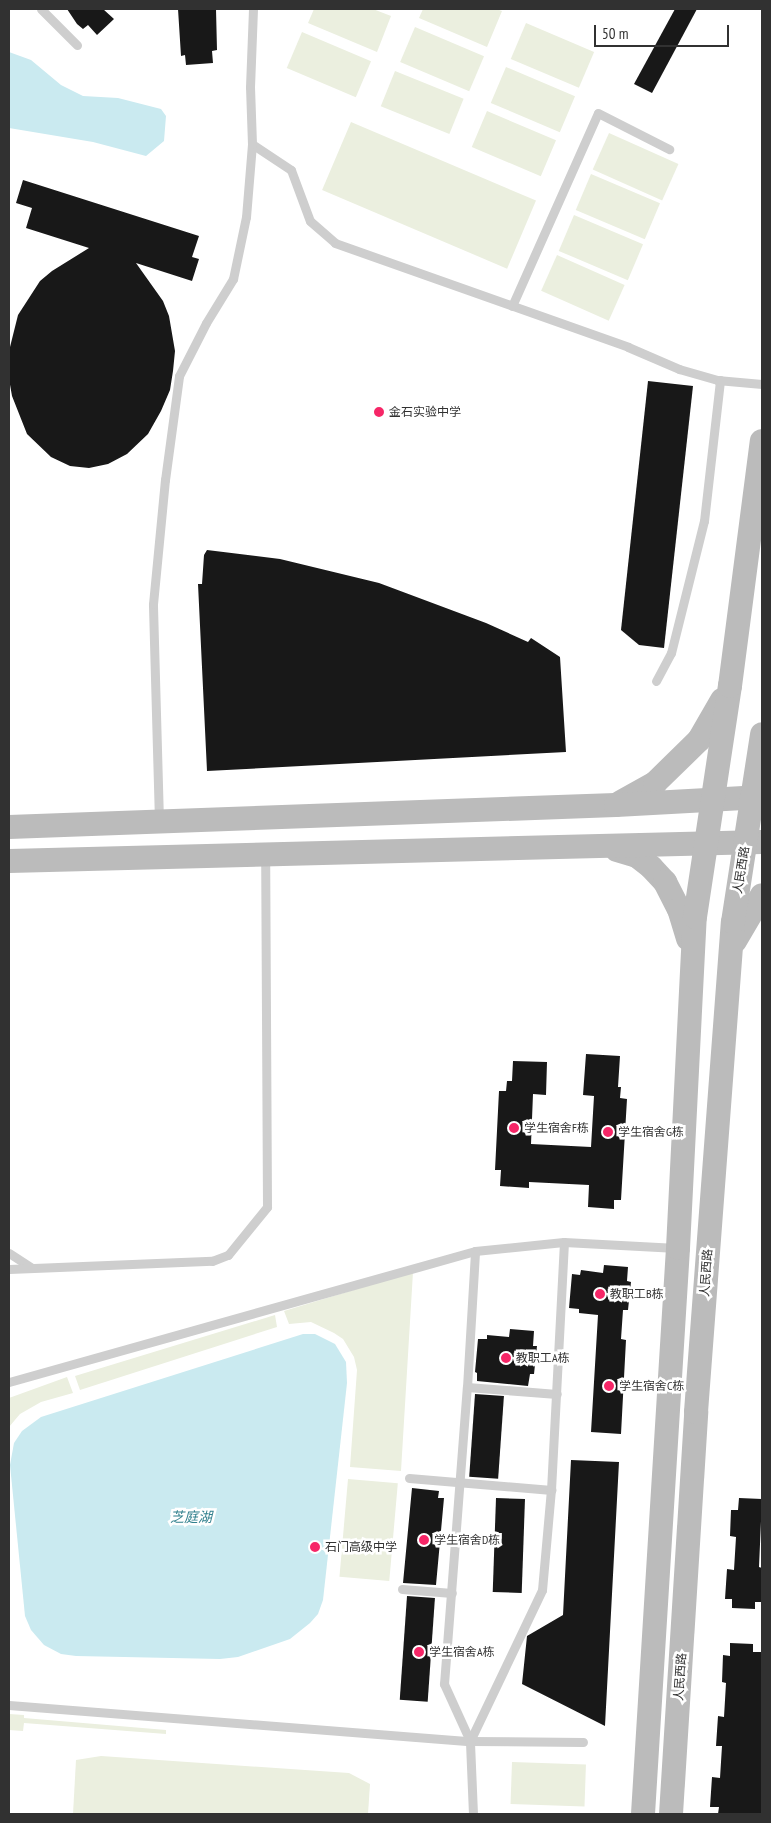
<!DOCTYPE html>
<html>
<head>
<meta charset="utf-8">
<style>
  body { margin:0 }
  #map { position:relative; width:771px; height:1823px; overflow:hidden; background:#fff; font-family:"PT Sans Narrow","Noto Sans SC",sans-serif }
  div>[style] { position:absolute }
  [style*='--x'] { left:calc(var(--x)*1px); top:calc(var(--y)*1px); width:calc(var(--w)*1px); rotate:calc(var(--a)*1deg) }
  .green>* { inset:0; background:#ebefdf; transform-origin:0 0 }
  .water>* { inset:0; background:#caeaf0 }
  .building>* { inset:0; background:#181818; transform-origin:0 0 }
  .lane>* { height:9px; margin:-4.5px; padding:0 4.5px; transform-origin:4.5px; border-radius:4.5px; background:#cecece }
  .secondary>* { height:24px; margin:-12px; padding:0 12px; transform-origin:12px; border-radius:12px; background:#bbb }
  .dots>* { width:14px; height:14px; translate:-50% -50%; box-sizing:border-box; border:2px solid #fff; border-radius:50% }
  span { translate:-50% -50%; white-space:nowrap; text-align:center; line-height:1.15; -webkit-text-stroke:5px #fff; paint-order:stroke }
  .poi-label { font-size:12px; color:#313131 }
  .left { translate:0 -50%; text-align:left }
  .street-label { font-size:12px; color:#313131 }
  .water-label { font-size:14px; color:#32818e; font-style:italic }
  .frame { position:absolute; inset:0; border:10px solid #313131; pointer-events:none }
  .scale { position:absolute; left:594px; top:25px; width:135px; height:22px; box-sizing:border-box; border:2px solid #313131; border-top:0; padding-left:6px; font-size:15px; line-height:18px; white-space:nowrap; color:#313131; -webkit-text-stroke:4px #fff; paint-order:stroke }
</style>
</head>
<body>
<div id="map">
  <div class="green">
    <i style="clip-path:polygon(314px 9px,373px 9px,391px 16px,377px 52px,308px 23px)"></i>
    <i style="clip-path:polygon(423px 9px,496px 9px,502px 11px,487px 47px,419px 18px)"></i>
    <i style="left:526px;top:23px;width:74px;height:39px;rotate:23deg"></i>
    <i style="left:415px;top:27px;width:75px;height:38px;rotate:23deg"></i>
    <i style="left:302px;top:32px;width:75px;height:39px;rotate:23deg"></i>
    <i style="left:506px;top:67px;width:75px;height:39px;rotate:23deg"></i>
    <i style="left:395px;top:71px;width:74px;height:38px;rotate:22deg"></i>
    <i style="left:487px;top:111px;width:75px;height:39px;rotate:23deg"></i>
    <i style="left:351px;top:122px;width:201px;height:74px;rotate:23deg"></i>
    <i style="left:609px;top:133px;width:76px;height:40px;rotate:24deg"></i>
    <i style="left:591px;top:174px;width:75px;height:39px;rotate:23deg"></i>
    <i style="left:574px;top:215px;width:75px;height:39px;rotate:23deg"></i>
    <i style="left:557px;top:255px;width:74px;height:39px;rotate:24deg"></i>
    <i style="clip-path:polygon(413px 1272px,401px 1471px,350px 1467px,357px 1370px,354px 1357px,343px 1339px,334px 1333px,311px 1322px,289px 1324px,284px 1311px)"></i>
    <i style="clip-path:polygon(275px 1315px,277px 1327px,80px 1390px,75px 1376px)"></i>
    <i style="clip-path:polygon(67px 1377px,73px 1393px,41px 1402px,20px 1414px,9px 1427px,9px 1398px)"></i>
    <i style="left:348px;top:1479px;width:50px;height:98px;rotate:5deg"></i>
    <i style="clip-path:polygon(9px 1714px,24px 1715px,24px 1718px,166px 1730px,166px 1734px,24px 1723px,23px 1731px,9px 1730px)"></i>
    <i style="clip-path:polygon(101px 1756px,349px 1773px,370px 1784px,368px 1814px,73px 1814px,76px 1760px)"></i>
    <i style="left:512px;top:1762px;width:74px;height:42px;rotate:2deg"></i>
  </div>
  <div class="water">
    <i style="clip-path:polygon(9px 52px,31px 60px,61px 85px,83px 96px,118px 98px,161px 109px,166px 116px,164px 141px,146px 156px,93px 142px,9px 128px)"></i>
    <i style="clip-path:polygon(303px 1334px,315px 1334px,335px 1344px,346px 1362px,347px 1383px,323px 1600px,318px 1614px,310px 1623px,290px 1639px,238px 1657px,220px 1659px,76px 1656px,61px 1654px,44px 1645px,31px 1630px,25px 1616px,10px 1465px,14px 1443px,22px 1431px,41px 1417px)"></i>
  </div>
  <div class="building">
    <i style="clip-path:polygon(67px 9px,103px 9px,114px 19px,97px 35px,88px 25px,83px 29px,77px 24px)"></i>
    <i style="clip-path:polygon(178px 9px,216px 9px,217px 50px,212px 51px,213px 63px,186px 65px,185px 55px,181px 56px)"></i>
    <i style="clip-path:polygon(675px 9px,697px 9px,652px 93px,634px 84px)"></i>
    <i style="clip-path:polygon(23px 180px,199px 236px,192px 257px,199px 259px,192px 281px,136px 263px,163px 301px,169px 316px,175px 351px,173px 371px,170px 390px,161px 411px,148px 434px,127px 454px,108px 464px,89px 468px,70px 466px,51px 457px,27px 434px,12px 396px,9px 379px,9px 351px,18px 315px,40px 281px,52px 271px,89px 248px,26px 228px,32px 208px,16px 203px)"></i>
    <i style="clip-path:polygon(648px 381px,693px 386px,664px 648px,639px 645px,621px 630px)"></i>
    <i style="clip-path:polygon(207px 550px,280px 559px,379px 583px,486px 623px,528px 642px,531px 638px,560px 657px,566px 752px,207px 771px,198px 584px,202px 584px,204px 555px)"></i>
    <i style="clip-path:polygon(586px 1054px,620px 1056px,618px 1087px,621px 1087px,620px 1098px,627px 1099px,621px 1200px,614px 1200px,614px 1209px,588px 1207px,589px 1185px,529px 1182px,529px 1188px,500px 1186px,501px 1170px,495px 1170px,499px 1091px,506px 1091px,507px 1081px,512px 1081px,513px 1061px,547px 1062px,546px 1095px,533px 1094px,531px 1144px,591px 1147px,594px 1096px,583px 1095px)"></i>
    <i style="clip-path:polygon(604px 1265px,628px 1267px,627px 1281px,631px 1282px,628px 1310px,623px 1310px,621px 1339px,626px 1340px,621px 1434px,591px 1432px,598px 1315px,579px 1313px,579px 1309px,569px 1308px,572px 1274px,580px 1275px,581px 1270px,603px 1273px)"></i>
    <i style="clip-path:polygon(510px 1329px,534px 1331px,533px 1346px,537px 1346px,534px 1374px,530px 1374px,528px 1386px,477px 1381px,477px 1373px,475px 1372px,478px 1339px,487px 1339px,487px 1335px,509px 1337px)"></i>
    <i style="left:475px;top:1394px;width:29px;height:83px;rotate:4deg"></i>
    <i style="clip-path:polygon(571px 1460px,619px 1462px,605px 1726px,522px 1684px,527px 1636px,563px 1615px)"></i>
    <i style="clip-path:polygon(412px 1488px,439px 1491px,438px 1498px,444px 1498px,436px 1585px,403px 1583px)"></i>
    <i style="left:496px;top:1498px;width:29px;height:94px;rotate:2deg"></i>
    <i style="clip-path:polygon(739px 1498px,762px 1499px,759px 1567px,762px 1568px,762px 1602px,755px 1602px,755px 1609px,732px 1608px,732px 1599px,725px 1599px,727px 1569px,734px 1570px,736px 1537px,730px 1536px,731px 1510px,738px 1510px)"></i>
    <i style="left:407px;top:1596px;width:28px;height:104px;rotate:4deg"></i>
    <i style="clip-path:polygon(730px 1643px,753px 1644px,753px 1652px,762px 1652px,762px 1814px,718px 1814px,719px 1807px,710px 1807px,712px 1777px,720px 1778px,722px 1746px,716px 1746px,718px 1716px,724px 1717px,726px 1683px,722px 1682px,723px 1655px,730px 1656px)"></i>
  </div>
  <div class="lane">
    <i style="--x:41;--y:9;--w:51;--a:45"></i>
    <i style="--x:252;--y:144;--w:47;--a:33.7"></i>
    <i style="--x:291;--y:170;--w:54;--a:69.6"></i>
    <i style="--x:310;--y:221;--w:33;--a:41"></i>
    <i style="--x:335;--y:243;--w:311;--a:19.5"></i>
    <i style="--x:628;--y:347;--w:56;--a:23.3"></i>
    <i style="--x:679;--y:369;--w:40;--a:16"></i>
    <i style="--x:717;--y:380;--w:45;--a:5.1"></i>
    <i style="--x:512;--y:306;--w:211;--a:-66"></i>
    <i style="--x:598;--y:113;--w:80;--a:26.9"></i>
    <i style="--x:656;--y:681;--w:32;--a:-62"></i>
    <i style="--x:671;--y:653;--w:136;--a:-76"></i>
    <i style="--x:704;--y:521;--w:142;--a:-83.5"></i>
    <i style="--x:159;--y:821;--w:217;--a:-91.6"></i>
    <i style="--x:153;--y:604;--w:125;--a:-84.5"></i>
    <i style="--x:165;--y:480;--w:105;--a:-82.3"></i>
    <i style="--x:179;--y:376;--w:59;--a:-63"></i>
    <i style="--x:206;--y:323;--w:52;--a:-58.5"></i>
    <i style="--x:233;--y:279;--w:63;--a:-78.2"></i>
    <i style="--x:246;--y:217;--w:73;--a:-85.3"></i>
    <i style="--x:252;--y:144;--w:57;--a:-92"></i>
    <i style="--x:250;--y:87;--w:78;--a:-87.8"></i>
    <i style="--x:9;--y:1253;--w:27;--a:33"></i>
    <i style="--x:9;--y:1269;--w:203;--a:-2.3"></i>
    <i style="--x:212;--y:1261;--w:17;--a:-21"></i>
    <i style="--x:228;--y:1255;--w:62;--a:-50.9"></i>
    <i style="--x:267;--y:1207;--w:352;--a:-90.3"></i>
    <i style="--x:9;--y:1382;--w:484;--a:-15.7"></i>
    <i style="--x:475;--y:1251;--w:89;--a:-5.8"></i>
    <i style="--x:564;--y:1242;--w:113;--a:3"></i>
    <i style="--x:467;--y:1387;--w:90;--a:4.4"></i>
    <i style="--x:409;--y:1478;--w:143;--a:4.8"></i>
    <i style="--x:402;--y:1589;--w:50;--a:4.6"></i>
    <i style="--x:9;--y:1705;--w:462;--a:4.5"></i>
    <i style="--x:470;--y:1741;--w:113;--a:0.5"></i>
    <i style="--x:470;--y:1741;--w:63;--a:-114.5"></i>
    <i style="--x:444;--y:1684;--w:298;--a:-85.6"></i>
    <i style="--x:467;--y:1387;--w:136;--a:-86.6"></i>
    <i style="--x:473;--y:1814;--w:73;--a:-92.4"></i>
    <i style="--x:470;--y:1741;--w:167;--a:-64.5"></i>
    <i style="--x:542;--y:1590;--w:100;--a:-84.9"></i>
    <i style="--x:551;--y:1490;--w:248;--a:-87"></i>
  </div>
  <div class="secondary">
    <i style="--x:621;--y:802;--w:39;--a:-29"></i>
    <i style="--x:655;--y:783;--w:62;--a:-44.3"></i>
    <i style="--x:699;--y:740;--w:46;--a:-60.1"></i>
    <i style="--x:9;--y:827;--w:607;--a:-2.08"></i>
    <i style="--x:616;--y:805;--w:146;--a:-3.1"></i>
    <i style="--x:617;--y:850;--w:21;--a:17"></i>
    <i style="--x:637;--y:856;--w:18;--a:38"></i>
    <i style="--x:651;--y:867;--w:21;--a:47"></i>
    <i style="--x:665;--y:882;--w:30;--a:63"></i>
    <i style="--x:679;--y:909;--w:31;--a:73"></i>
    <i style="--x:9;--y:861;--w:753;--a:-1.45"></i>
    <i style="--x:735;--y:941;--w:53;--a:-59.6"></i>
    <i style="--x:643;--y:1814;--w:567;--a:-86.46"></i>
    <i style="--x:678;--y:1248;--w:331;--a:-87.1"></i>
    <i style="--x:695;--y:917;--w:234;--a:-81.4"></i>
    <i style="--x:730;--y:686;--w:247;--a:-82.6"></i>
    <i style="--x:671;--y:1814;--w:403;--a:-86.4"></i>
    <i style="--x:696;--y:1412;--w:491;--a:-85.7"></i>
    <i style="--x:733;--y:922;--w:190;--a:-81.2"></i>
  </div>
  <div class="dots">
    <i style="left:379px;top:412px;background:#f62667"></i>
    <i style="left:514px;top:1128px;background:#f62667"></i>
    <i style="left:608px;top:1132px;background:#f62667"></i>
    <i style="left:600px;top:1294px;background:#f62667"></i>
    <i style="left:506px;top:1358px;background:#f62667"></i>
    <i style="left:609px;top:1386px;background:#f62667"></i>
    <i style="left:424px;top:1540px;background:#f62667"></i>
    <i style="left:315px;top:1547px;background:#f62667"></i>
    <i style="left:419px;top:1652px;background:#f62667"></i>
  </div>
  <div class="poi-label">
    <span class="left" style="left:389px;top:412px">金石实验中学</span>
    <span class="left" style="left:524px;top:1128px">学生宿舍F栋</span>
    <span class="left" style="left:618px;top:1132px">学生宿舍G栋</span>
    <span class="left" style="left:610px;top:1294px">教职工B栋</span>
    <span class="left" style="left:516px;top:1358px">教职工A栋</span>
    <span class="left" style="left:619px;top:1386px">学生宿舍C栋</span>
    <span class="left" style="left:434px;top:1540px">学生宿舍D栋</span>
    <span class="left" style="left:325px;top:1547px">石门高级中学</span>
    <span class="left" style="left:429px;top:1652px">学生宿舍A栋</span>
  </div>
  <div class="street-label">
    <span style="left:741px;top:870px;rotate:-81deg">人民西路</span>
    <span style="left:706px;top:1273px;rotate:-86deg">人民西路</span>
    <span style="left:680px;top:1677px;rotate:-86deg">人民西路</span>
  </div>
  <div class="water-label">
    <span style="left:191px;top:1517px">芝庭湖</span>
  </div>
  <div class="frame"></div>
  <div class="scale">50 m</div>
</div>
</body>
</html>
